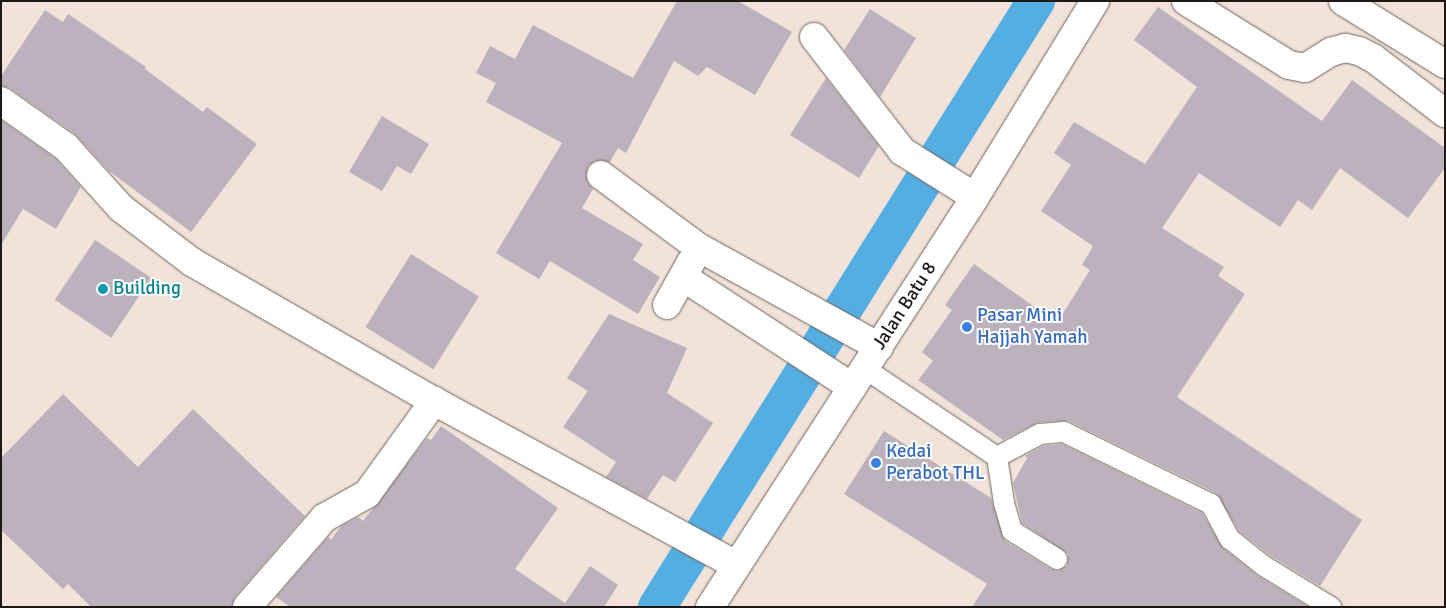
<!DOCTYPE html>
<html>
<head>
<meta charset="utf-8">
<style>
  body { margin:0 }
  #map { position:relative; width:1446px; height:608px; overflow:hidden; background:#f1e3d9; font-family:Signika,sans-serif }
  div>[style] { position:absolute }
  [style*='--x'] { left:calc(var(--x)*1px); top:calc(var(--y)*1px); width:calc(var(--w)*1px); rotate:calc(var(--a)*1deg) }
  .canal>* { height:38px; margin:-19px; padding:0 19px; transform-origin:19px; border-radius:19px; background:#55aee2 }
  .building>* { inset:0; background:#bcb2be; transform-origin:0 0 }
  .roads { filter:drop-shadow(0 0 1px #70645b) drop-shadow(0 0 1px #70645b) }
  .service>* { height:20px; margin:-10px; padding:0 10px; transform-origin:10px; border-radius:10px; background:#fff }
  .minor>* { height:28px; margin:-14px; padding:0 14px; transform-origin:14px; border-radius:14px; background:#fff }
  .tertiary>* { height:28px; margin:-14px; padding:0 14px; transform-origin:14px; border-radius:14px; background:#fff }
  .dots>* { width:14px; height:14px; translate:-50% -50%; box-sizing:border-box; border:2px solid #fff; border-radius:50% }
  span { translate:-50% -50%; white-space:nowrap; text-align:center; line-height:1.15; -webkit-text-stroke:4px #fff; paint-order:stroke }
  .culture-label { font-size:19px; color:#0d838f }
  .left { translate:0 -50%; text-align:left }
  .street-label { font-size:19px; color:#1e1915 }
  .shop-label { font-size:19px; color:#366cbe }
  .frame { position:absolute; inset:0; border:2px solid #1e1915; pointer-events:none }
</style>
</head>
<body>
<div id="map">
  <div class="canal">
    <i style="--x:657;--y:607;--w:715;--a:-57.98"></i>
  </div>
  <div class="building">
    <i style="clip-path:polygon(677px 1px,738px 1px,792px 32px,755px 95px,707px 67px,698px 76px,674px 61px,626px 153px,618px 148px,610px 162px,595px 161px,588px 166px,587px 181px,593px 189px,582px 208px,643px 244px,633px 260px,660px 277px,638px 314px,550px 261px,539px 279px,496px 253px,562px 143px,486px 102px,496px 83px,476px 73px,490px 46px,515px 59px,533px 25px,633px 78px)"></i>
    <i style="clip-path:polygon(1158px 7px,1322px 121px,1352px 80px,1445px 148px,1445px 168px,1408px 218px,1340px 168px,1312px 210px,1298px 200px,1280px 227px,1199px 173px,1162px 228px,1224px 267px,1218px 276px,1245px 294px,1177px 397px,1362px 520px,1320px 586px,1271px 556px,1239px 531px,1216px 493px,1069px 421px,1039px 422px,1003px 440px,918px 380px,933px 361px,922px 352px,952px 310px,945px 305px,974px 264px,1057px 323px,1090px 270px,1082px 265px,1093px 246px,1041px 211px,1071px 165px,1054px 153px,1074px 122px,1145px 164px,1197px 87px,1134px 40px)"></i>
    <i style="clip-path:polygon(870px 9px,916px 38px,880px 97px,844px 50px)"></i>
    <i style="clip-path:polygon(45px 10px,63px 22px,68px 14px,146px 67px,145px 69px,203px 112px,207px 107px,257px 144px,191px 232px,109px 171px,75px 134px,10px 88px,1px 86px,1px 76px)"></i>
    <i style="clip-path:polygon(826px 78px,879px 146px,859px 178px,790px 135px)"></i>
    <i style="clip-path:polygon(382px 116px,429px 144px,411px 174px,397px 166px,382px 191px,349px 172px)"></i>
    <i style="clip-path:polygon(1px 120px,56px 159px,81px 187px,56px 229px,23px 209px,1px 245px)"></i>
    <i style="left:95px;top:240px;width:68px;height:72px;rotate:34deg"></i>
    <i style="left:411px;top:254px;width:80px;height:86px;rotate:32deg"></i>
    <i style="clip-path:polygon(609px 314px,687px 348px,667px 393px,713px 423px,675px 482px,663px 475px,647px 499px,606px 477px,616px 462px,563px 427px,588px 391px,567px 378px)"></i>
    <i style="clip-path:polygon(63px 394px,138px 467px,193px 409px,305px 516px,235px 597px,232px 607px,91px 607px,68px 584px,63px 589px,1px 530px,1px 458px)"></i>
    <i style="clip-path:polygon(441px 426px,558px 508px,515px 569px,565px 603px,590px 566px,618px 585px,604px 607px,290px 607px,276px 597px,328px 537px,331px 540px,341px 526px,358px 517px,363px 521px,427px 438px,431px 440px)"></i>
    <i style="clip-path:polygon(884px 431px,991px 498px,1005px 541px,1051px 569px,1057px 571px,1067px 566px,1068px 554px,1022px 523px,1013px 483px,1027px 458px,1025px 456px,1043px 446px,1062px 444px,1202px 513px,1223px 548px,1258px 576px,1307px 606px,972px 607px,987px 584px,844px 494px)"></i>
  </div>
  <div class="roads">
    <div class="service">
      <i style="--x:864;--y:368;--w:160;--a:33.8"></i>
      <i style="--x:997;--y:457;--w:49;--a:-28.1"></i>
      <i style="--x:1040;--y:434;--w:24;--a:-5"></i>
      <i style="--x:1064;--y:432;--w:164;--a:26.1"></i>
      <i style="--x:1211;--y:504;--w:40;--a:62"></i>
      <i style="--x:1230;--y:539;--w:43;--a:38.5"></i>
      <i style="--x:1264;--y:566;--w:79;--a:31.5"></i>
      <i style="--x:997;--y:457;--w:47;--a:81.3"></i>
      <i style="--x:1004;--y:503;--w:29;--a:74"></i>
      <i style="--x:1012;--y:531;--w:53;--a:31.9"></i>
    </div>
    <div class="minor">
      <i style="--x:1186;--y:1;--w:121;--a:31.9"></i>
      <i style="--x:1289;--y:65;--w:16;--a:11"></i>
      <i style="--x:1305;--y:68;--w:31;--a:-32"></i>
      <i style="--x:1331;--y:52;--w:15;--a:-16"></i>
      <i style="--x:1345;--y:48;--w:14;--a:12"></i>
      <i style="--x:1359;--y:51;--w:16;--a:27"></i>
      <i style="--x:1373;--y:58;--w:91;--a:37.4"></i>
      <i style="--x:1343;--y:1;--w:120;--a:31.7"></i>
      <i style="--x:814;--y:37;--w:144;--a:52.3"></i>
      <i style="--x:902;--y:151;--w:86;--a:32.2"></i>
      <i style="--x:1;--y:101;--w:80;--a:35.3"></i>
      <i style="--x:66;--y:147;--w:82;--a:48"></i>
      <i style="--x:121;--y:208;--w:89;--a:37.3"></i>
      <i style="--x:192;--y:262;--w:279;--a:29.9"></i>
      <i style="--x:434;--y:401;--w:344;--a:28.5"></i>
      <i style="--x:601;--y:175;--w:121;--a:36.6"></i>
      <i style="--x:698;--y:247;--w:207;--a:28.9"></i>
      <i style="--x:683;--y:277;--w:202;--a:33.1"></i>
      <i style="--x:667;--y:305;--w:49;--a:-60.8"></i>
      <i style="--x:247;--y:607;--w:118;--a:-49.1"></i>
      <i style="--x:324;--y:518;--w:49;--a:-29.2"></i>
      <i style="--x:367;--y:494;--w:115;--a:-54.2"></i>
    </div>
    <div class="tertiary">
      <i style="--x:710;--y:607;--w:488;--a:-57.1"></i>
      <i style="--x:975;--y:197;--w:230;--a:-58.5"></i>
    </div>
  </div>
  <div class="dots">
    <i style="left:103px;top:289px;background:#0f9aa8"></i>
    <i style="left:967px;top:327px;background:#3f7fe0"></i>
    <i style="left:876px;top:463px;background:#3f7fe0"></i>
  </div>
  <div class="culture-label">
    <span class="left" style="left:113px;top:289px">Building</span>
  </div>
  <div class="street-label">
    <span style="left:905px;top:306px;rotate:-57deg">Jalan Batu 8</span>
  </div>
  <div class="shop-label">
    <span class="left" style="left:977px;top:327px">Pasar Mini<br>Hajjah Yamah</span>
    <span class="left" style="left:886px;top:463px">Kedai<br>Perabot THL</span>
  </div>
  <div class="frame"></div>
</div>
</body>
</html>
